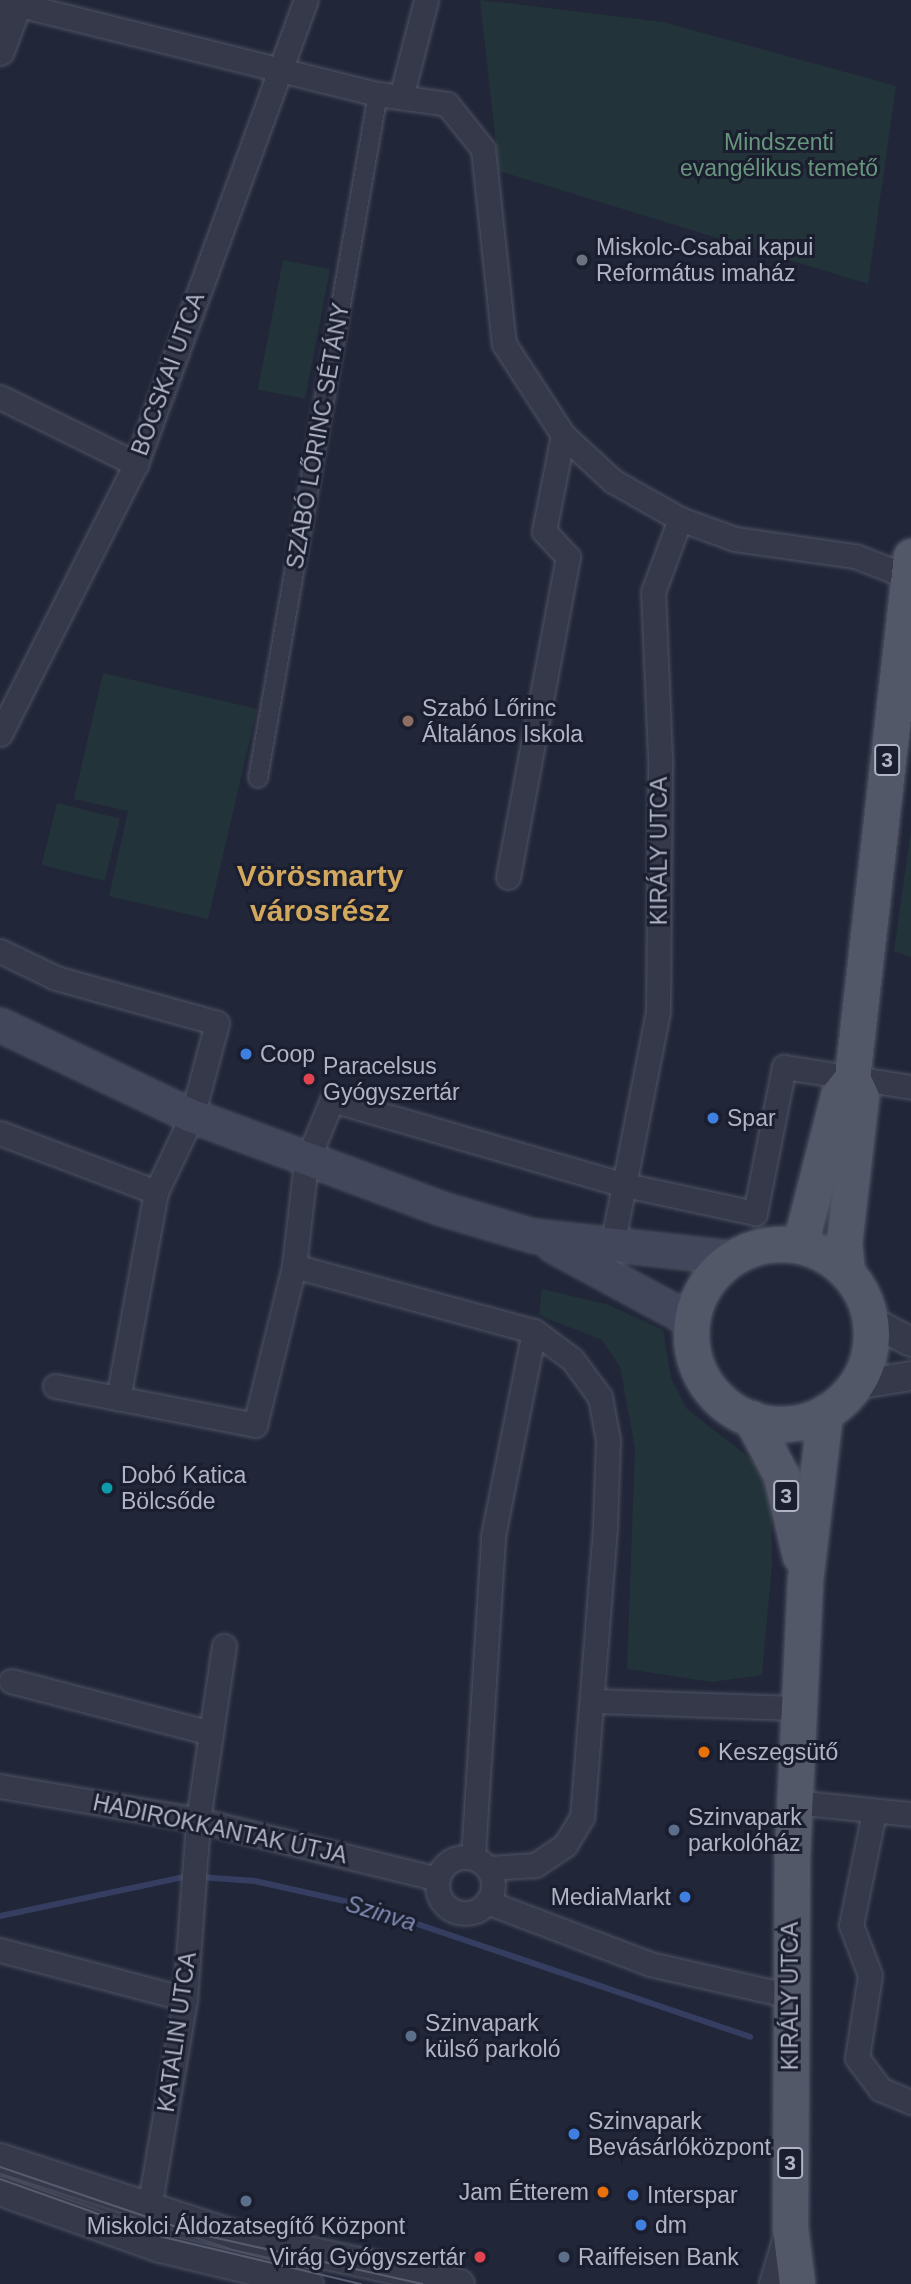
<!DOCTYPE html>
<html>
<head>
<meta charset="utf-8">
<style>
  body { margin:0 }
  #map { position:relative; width:911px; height:2284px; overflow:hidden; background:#212739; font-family:Arial,sans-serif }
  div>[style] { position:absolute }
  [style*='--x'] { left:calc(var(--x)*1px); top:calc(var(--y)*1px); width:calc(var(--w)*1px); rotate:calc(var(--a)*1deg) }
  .green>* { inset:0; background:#23333a; transform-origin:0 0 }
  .stream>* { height:6px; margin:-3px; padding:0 3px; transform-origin:3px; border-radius:3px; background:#353e60 }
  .roads { filter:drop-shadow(0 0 2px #505464) drop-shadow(0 0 2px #505464) }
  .pedestrian>* { height:18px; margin:-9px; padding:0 9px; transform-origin:9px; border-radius:9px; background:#353949 }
  .minor>* { height:23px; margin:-11.5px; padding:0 11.5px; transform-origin:11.5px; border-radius:11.5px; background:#353949 }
  .minor>.ring { margin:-11.5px; padding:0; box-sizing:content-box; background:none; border:23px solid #353949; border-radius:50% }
  .tertiary>* { height:28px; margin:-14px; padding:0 14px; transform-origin:14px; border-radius:14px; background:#353949 }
  .secondary>* { height:32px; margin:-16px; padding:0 16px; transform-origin:16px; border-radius:16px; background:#43475c }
  .primary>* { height:35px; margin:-17.5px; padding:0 17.5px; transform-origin:17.5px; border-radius:17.5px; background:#535869 }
  .primary>.ring { margin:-17.5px; padding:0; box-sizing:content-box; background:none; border:35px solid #535869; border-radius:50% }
  .tram>* { height:2px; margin:-1px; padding:0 1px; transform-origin:1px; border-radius:1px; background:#575c70 }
  .dots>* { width:19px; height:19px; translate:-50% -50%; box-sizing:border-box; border:4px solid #1a1e2e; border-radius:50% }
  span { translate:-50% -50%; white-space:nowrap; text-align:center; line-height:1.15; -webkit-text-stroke:6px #1a1e2e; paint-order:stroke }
  .shield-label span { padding:2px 5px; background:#1a1e2e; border:2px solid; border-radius:5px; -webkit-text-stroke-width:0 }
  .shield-label { font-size:21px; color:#b0b4c6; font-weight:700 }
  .park-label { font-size:23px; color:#67967c }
  .poi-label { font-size:23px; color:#b0b4c6 }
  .left { translate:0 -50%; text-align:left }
  .right { translate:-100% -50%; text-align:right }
  .street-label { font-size:23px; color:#b0b4c6 }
  .water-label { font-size:24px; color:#808bb2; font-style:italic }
  .district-label { font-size:30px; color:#d2a85e; font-weight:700 }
</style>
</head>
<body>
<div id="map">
  <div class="green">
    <i style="clip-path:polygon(480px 0,663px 22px,896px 86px,868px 284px,499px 171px)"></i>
    <i style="left:283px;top:260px;width:48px;height:132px;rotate:11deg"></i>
    <i style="clip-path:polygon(103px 673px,257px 709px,208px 919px,109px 896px,128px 811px,74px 799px)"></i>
    <i style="left:57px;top:803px;width:65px;height:64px;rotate:14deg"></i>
    <i style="clip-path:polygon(911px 830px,911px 957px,894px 951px)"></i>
    <i style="clip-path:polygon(542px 1289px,609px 1305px,663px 1330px,671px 1378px,687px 1409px,761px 1467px,771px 1498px,772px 1563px,762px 1675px,712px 1682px,627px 1669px,635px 1448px,620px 1367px,602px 1340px,539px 1315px)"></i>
  </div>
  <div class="stream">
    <i style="--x:199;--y:1877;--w:56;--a:4.1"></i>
    <i style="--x:255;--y:1881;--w:106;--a:12.6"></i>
    <i style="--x:358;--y:1904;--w:414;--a:18.7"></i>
    <i style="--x:0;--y:1916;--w:192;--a:-12"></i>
  </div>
  <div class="roads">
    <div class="pedestrian">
      <i style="--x:258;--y:778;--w:694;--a:-80.05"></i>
    </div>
    <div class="minor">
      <i style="--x:0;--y:0;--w:390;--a:14"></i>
      <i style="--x:378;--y:94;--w:70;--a:8.2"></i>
      <i style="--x:447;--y:104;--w:58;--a:51.3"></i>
      <i style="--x:483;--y:149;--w:196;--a:83.9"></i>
      <i style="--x:504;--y:344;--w:108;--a:57"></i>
      <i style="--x:563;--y:435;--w:68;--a:42.6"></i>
      <i style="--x:613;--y:481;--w:77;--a:29.6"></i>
      <i style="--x:680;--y:519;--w:59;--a:20"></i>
      <i style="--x:735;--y:539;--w:121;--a:8.1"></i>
      <i style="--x:855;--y:556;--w:60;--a:21.4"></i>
      <i style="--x:401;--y:97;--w:100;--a:-75.5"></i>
      <i style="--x:0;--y:397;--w:152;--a:26.2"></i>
      <i style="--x:0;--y:734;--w:302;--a:-63.3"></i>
      <i style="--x:136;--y:464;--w:494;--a:-69.9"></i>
      <i style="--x:508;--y:877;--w:326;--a:-79.4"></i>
      <i style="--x:568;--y:557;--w:35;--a:-133"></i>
      <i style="--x:544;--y:531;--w:98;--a:-78.8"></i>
      <i style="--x:0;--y:951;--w:62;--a:25.7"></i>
      <i style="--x:56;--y:978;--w:167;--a:15.6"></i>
      <i style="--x:217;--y:1023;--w:96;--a:105"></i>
      <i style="--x:192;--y:1116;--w:84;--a:115.3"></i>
      <i style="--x:156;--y:1192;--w:210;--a:100.4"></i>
      <i style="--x:0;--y:1133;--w:167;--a:20.7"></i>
      <i style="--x:612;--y:1246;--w:239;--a:-78.9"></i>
      <i style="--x:658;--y:1011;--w:254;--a:-89.5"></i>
      <i style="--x:660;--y:757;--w:165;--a:-92.4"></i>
      <i style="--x:653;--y:592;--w:78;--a:-69.7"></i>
      <i style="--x:294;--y:1266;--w:249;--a:15.2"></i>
      <i style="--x:534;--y:1331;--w:47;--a:36.4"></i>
      <i style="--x:572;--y:1359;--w:47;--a:53.6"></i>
      <i style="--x:600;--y:1397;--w:44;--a:79.5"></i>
      <i style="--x:608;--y:1440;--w:87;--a:92"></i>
      <i style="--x:605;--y:1527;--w:291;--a:94.5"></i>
      <i style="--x:582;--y:1817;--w:33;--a:121"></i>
      <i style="--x:565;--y:1845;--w:36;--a:146"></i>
      <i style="--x:535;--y:1865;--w:46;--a:176.3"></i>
      <i style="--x:55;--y:1386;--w:204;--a:11"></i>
      <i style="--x:255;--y:1425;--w:164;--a:-76.2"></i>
      <i style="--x:294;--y:1266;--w:104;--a:-83.4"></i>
      <i style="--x:306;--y:1163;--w:68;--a:-67.6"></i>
      <i style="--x:332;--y:1100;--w:305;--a:16.2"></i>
      <i style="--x:625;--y:1185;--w:133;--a:12.2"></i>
      <i style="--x:755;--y:1213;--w:149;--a:-78.8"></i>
      <i style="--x:784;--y:1067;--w:129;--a:8.9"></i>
      <i style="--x:11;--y:1681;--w:207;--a:14.6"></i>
      <i style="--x:595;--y:1701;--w:202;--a:2"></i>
      <i style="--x:0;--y:1786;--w:201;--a:9.7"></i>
      <i style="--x:198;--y:1820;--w:247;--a:13.8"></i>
      <i style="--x:794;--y:1802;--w:118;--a:5.9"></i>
      <i style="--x:874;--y:1812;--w:115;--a:101.5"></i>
      <i style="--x:851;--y:1925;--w:53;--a:69.2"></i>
      <i style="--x:870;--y:1975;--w:84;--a:98.9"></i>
      <i style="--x:857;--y:2058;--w:39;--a:53"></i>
      <i style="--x:880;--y:2089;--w:34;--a:23"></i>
      <i style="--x:473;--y:1857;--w:322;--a:-86.4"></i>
      <i style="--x:493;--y:1536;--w:209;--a:-78.7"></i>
      <i class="ring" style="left:437px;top:1857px;width:33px;height:33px"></i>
      <i style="--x:487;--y:1902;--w:174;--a:20.8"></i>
      <i style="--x:650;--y:1964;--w:145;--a:12.8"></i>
      <i style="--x:0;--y:1950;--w:191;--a:14.8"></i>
      <i style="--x:143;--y:2243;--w:248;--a:-80.2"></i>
      <i style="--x:185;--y:1999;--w:179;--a:-85.8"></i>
      <i style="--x:198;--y:1820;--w:176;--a:-81.5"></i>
    </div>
    <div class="tertiary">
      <i style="--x:0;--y:51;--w:54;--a:-69.6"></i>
      <i style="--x:871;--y:1321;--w:45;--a:27.7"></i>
      <i style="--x:855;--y:1385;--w:57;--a:-9.1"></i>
      <i style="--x:0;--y:2158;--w:247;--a:18.1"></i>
      <i style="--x:235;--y:2235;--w:230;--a:12.3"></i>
      <i style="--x:0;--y:2191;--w:170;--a:19.6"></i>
      <i style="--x:160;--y:2248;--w:153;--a:13.6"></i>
      <i style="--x:774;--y:2284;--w:52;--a:-73.3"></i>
    </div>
    <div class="secondary">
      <i style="--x:0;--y:1025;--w:212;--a:25.4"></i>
      <i style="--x:192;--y:1116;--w:264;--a:20.4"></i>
      <i style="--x:439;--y:1208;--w:98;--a:16.6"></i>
      <i style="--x:533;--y:1236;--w:200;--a:6.3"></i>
      <i style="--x:553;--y:1246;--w:158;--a:28.3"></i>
    </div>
    <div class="primary">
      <i class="ring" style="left:691px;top:1244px;width:145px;height:145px"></i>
      <i style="--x:800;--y:1245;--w:154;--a:-75.7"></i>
      <i style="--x:838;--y:1096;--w:23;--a:-52"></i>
      <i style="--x:852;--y:1078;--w:525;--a:-83.55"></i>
      <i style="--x:847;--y:1272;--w:29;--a:-96"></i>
      <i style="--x:844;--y:1243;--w:147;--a:-83.4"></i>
      <i style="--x:861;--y:1097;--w:21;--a:-115"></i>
      <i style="--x:751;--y:1418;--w:64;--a:62.2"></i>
      <i style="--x:781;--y:1475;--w:83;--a:76.8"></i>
      <i style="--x:797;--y:2284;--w:56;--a:-97.1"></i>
      <i style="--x:790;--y:2228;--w:373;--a:-89.7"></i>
      <i style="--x:792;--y:1855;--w:275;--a:-87.3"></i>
      <i style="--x:805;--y:1580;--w:169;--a:-83.2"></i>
    </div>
  </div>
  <div class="tram">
    <i style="--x:0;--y:2167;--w:205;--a:18.8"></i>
    <i style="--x:194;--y:2233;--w:234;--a:12.6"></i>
    <i style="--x:0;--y:2179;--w:173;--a:19.6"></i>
    <i style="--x:163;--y:2237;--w:204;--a:13.4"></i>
  </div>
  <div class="dots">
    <i style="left:582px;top:260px;background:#6b7280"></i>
    <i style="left:408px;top:721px;background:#8d6e63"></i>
    <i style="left:246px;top:1054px;background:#3f7fe0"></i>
    <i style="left:309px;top:1079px;background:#e0444e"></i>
    <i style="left:713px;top:1118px;background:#3f7fe0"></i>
    <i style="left:107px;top:1488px;background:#0f9aa8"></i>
    <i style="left:704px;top:1752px;background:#e8710a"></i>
    <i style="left:674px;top:1830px;background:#5c6f8a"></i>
    <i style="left:685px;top:1897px;background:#3f7fe0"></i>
    <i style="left:411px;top:2036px;background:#5c6f8a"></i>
    <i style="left:574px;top:2134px;background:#3f7fe0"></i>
    <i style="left:603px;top:2192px;background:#e8710a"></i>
    <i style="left:633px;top:2195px;background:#3f7fe0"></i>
    <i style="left:246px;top:2201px;background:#5c6f8a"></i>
    <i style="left:641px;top:2225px;background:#3f7fe0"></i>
    <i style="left:480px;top:2257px;background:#e0444e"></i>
    <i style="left:564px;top:2257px;background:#5c6f8a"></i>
  </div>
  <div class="shield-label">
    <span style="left:887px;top:760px">3</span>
    <span style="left:786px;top:1496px">3</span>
    <span style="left:790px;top:2163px">3</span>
  </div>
  <div class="park-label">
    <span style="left:779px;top:155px">Mindszenti<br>evangélikus temető</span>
  </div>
  <div class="poi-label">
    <span class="left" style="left:596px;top:260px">Miskolc-Csabai kapui<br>Református imaház</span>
    <span class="left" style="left:422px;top:721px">Szabó Lőrinc<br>Általános Iskola</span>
    <span class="left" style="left:260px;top:1054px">Coop</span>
    <span class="left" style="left:323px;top:1079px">Paracelsus<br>Gyógyszertár</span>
    <span class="left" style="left:727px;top:1118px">Spar</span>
    <span class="left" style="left:121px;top:1488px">Dobó Katica<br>Bölcsőde</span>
    <span class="left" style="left:718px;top:1752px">Keszegsütő</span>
    <span class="left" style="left:688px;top:1830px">Szinvapark<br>parkolóház</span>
    <span class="right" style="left:671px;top:1897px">MediaMarkt</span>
    <span class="left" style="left:425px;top:2036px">Szinvapark<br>külső parkoló</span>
    <span class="left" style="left:588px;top:2134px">Szinvapark<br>Bevásárlóközpont</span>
    <span class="right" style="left:589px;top:2192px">Jam Étterem</span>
    <span class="left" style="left:647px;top:2195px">Interspar</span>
    <span class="left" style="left:655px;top:2225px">dm</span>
    <span style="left:246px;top:2226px">Miskolci Áldozatsegítő Központ</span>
    <span class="right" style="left:466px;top:2257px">Virág Gyógyszertár</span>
    <span class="left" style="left:578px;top:2257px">Raiffeisen Bank</span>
  </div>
  <div class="street-label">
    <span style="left:168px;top:374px;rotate:-70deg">BOCSKAI UTCA</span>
    <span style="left:318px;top:436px;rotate:-80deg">SZABÓ LŐRINC SÉTÁNY</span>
    <span style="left:659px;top:851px;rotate:-90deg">KIRÁLY UTCA</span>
    <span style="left:220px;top:1829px;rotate:12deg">HADIROKKANTAK ÚTJA</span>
    <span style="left:790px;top:1996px;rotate:-90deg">KIRÁLY UTCA</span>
    <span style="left:177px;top:2032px;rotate:-82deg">KATALIN UTCA</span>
  </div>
  <div class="water-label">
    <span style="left:381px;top:1913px;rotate:17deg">Szinva</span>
  </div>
  <div class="district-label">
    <span style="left:320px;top:893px">Vörösmarty<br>városrész</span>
  </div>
</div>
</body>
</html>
